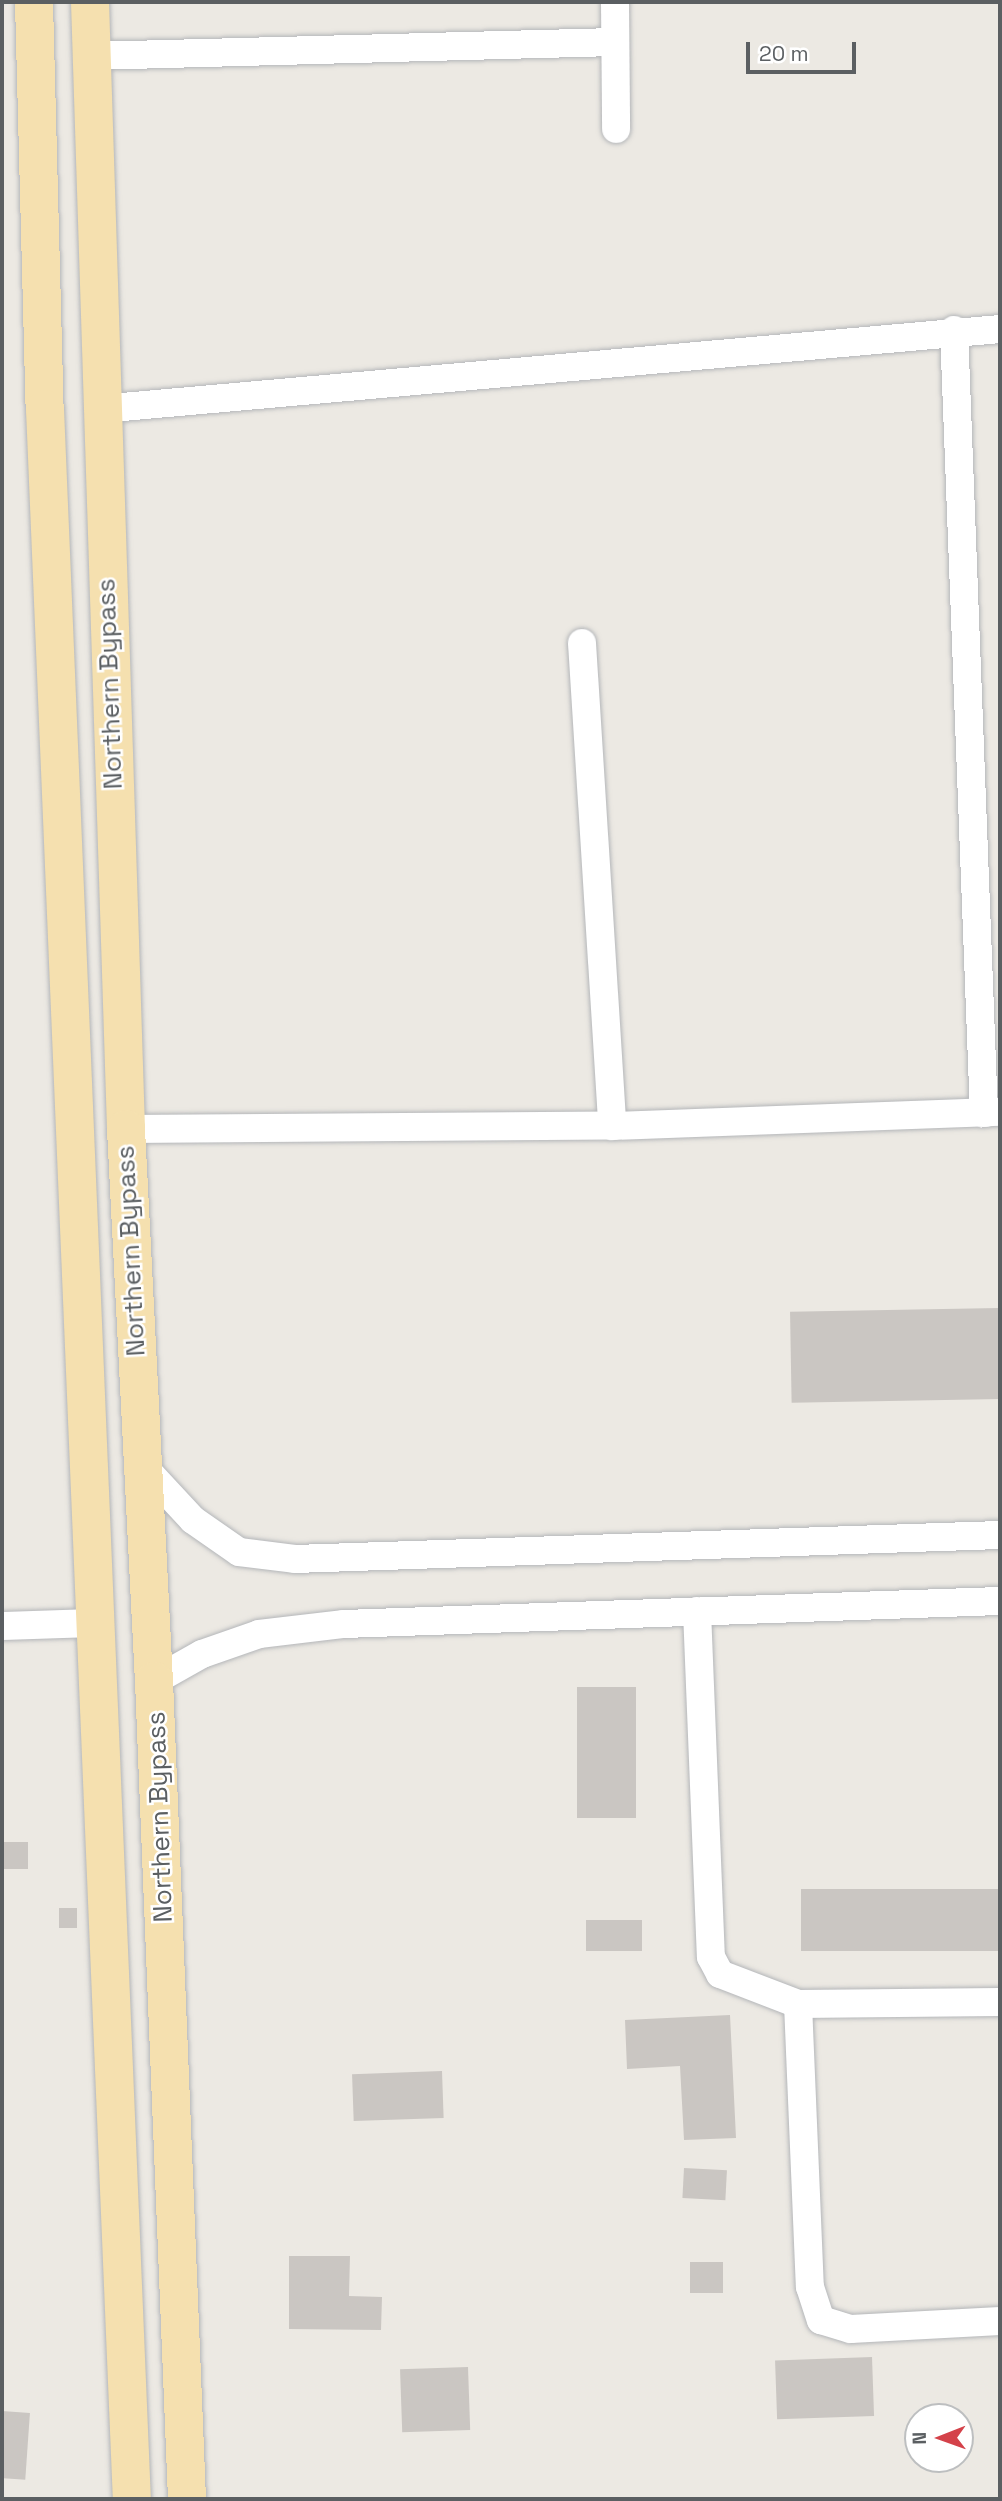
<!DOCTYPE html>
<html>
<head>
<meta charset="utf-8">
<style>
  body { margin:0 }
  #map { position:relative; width:1002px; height:2501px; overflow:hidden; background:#ece9e3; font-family:"Space Grotesk",sans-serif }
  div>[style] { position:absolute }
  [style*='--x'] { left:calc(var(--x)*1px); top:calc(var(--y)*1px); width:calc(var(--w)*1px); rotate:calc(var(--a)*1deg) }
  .building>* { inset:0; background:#cac6c2; transform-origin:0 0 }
  .roads { filter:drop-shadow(0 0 2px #b4b6b9) drop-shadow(0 0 2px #b4b6b9) }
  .minor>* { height:28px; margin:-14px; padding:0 14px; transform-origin:14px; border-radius:14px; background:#fff }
  .primary>* { height:38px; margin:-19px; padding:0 19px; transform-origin:19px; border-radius:19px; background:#f5e0af }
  span { translate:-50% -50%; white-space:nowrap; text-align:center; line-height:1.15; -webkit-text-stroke:5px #fff; paint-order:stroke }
  .street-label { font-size:26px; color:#5b5f62 }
  .frame { position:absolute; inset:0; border:4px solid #5b5f62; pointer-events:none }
  .north { position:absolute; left:904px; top:2403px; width:70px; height:70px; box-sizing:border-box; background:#fff; border:2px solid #bdbfc0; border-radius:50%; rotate:269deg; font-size:19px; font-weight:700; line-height:28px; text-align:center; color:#5b5f62 }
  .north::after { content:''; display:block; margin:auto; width:24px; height:32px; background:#d4424a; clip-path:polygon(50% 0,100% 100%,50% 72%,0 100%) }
  .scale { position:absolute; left:746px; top:42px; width:110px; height:32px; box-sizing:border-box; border:4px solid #5b5f62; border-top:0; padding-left:9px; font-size:21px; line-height:24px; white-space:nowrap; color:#5b5f62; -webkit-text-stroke:5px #fff; paint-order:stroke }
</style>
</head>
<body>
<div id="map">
  <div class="building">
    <i style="left:999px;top:1308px;width:91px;height:209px;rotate:89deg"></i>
    <i style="left:636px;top:1687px;width:131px;height:59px;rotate:90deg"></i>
    <i style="left:28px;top:1842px;width:27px;height:26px;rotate:90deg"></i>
    <i style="left:1000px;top:1889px;width:62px;height:199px;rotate:90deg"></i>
    <i style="left:59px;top:1908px;width:18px;height:20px"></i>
    <i style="left:642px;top:1920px;width:31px;height:56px;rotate:90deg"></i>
    <i style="clip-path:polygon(730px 2015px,736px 2138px,684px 2140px,680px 2066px,627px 2069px,625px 2020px)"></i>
    <i style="left:442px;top:2071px;width:47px;height:90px;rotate:88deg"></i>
    <i style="left:684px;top:2168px;width:43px;height:30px;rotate:3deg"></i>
    <i style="clip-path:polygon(289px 2256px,350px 2256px,349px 2296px,382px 2297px,381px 2330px,289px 2329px)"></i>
    <i style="left:723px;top:2262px;width:31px;height:33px;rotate:90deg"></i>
    <i style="left:872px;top:2357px;width:59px;height:97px;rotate:88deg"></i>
    <i style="left:468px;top:2367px;width:63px;height:68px;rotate:88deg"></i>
    <i style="left:2px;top:2411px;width:28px;height:67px;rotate:4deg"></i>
  </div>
  <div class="roads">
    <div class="minor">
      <i style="--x:615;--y:2;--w:127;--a:89.5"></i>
      <i style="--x:91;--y:56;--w:524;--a:-1.53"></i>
      <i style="--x:954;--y:330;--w:784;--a:87.81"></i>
      <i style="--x:100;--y:409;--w:904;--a:-5.08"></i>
      <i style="--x:582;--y:643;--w:484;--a:86.4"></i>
      <i style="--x:126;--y:1129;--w:486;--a:-0.4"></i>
      <i style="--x:612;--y:1126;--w:388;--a:-2.1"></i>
      <i style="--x:141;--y:1464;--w:76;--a:47.1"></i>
      <i style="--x:193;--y:1520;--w:56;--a:34.8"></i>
      <i style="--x:239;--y:1552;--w:56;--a:7.1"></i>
      <i style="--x:295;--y:1559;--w:705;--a:-1.95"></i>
      <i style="--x:697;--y:1611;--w:346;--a:87.7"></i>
      <i style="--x:711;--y:1957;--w:19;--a:62"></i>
      <i style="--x:720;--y:1974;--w:84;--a:21"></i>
      <i style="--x:798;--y:2004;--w:202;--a:-0.6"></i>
      <i style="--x:2;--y:1626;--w:92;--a:-1.9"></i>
      <i style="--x:154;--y:1681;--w:55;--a:-29.4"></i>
      <i style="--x:202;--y:1654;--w:60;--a:-19.3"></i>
      <i style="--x:259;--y:1634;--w:86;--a:-6.7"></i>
      <i style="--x:344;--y:1624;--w:656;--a:-2.01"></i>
      <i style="--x:798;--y:2004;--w:283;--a:87.6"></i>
      <i style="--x:810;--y:2287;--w:35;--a:72"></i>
      <i style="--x:821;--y:2320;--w:31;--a:17"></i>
      <i style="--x:851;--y:2329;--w:149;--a:-3.1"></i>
    </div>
    <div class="primary">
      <i style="--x:34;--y:2;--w:407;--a:88.5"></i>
      <i style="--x:45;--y:409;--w:2092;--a:87.62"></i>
      <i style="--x:90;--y:2;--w:1128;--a:88.17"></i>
      <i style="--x:126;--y:1129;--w:553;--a:87.1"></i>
      <i style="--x:154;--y:1681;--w:819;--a:87.69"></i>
    </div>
  </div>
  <div class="street-label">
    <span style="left:110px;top:684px;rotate:-92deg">Northern Bypass</span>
    <span style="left:131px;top:1251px;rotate:-93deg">Northern Bypass</span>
    <span style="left:160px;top:1817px;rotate:-92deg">Northern Bypass</span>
  </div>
  <div class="frame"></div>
  <div class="north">N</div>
  <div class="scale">20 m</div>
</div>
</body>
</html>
